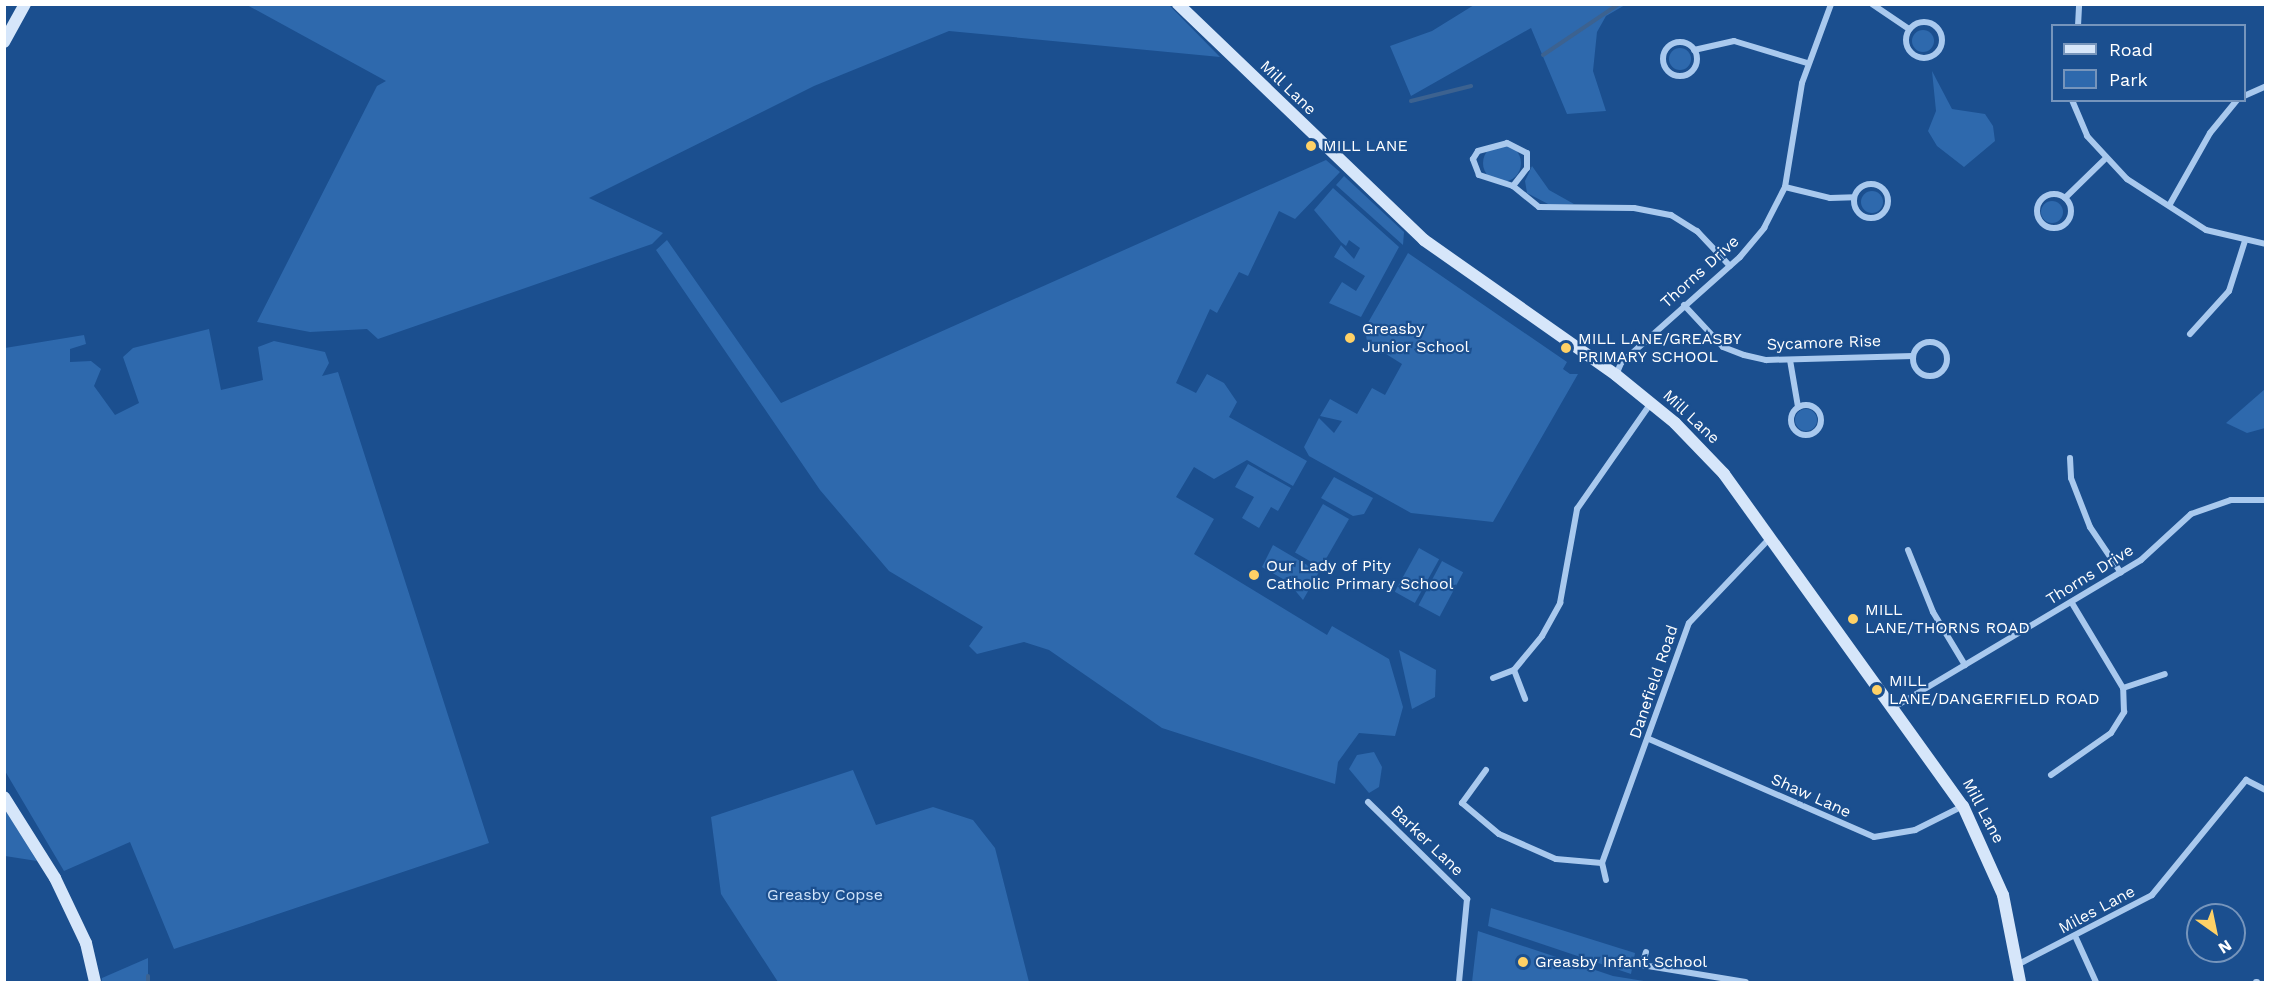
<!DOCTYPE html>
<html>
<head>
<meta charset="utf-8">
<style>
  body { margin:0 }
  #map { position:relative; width:2270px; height:987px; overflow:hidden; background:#1b4f8f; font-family:"Work Sans",sans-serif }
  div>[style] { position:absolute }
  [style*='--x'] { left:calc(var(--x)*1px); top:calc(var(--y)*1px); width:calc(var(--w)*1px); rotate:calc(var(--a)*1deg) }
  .green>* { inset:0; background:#2e69ad; transform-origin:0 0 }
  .round { border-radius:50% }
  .stream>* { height:4px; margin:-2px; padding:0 2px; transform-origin:2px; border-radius:2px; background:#3c6290 }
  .street>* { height:6px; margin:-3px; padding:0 3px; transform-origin:3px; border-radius:3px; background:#a9c9ee }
  .street>.ring { margin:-3px; padding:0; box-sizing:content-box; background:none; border:6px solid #a9c9ee; border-radius:50% }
  .secondary>* { height:12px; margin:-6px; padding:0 6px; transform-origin:6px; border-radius:6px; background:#d6e6fa }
  .dots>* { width:16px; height:16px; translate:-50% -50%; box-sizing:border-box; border:3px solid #1b4f8f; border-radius:50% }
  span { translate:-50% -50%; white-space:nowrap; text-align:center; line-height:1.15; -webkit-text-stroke:4.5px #1b4f8f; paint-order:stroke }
  .street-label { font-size:16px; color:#fff }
  .poi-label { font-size:16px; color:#fff }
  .left { translate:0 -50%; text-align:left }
  .park-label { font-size:16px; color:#cfe3fa }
  .frame { position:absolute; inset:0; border:6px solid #fff; pointer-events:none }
  .legend { position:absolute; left:2051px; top:24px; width:195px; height:78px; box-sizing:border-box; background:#1b4f8f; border:2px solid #7695bc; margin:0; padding:8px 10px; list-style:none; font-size:18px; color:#fff }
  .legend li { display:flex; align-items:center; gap:12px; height:30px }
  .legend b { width:30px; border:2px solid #7695bc }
  .north { position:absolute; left:2186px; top:903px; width:60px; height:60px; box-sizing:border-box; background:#1b4f8f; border:2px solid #7695bc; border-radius:50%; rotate:147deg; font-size:16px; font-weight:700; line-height:24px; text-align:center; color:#fff }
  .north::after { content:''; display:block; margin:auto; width:21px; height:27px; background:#ffd166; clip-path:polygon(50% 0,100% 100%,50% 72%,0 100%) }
</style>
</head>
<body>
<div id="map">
  <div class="green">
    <i style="clip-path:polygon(247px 5px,1169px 5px,1220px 57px,949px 31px,814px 86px,589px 198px,663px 233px,652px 244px,378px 339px,367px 329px,310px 332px,257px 322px,377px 86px,386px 81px)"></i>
    <i style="clip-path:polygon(1474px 5px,1625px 5px,1606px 16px,1597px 32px,1593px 71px,1606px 111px,1567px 114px,1531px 28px,1411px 96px,1390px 46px,1432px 31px)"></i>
    <i class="round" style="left:1912px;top:30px;width:22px;height:22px"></i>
    <i class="round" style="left:1669px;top:48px;width:22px;height:22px"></i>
    <i style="clip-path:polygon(1932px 71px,1952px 109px,1985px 114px,1993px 126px,1995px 141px,1964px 167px,1937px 146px,1928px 131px,1936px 111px)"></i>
    <i class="round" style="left:1483px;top:144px;width:38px;height:38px"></i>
    <i style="clip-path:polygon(1326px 160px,1340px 172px,1295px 219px,1279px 211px,1248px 276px,1239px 272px,1217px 313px,1210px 309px,1176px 383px,1196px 393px,1207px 374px,1224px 383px,1237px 402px,1229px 417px,1307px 461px,1293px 486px,1247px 460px,1214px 479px,1194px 467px,1176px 497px,1214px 519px,1194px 554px,1327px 635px,1332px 626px,1389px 659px,1403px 707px,1395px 736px,1359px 733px,1338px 762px,1335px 784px,1162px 728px,1049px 650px,1024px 642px,977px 654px,969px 646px,983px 627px,889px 571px,820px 490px,656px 250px,667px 240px,781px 403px)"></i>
    <i style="clip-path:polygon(1532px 166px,1549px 190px,1574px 204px,1550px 205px,1527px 193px,1525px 181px)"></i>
    <i style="clip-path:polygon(1344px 176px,1404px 232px,1403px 245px,1336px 185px)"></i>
    <i style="clip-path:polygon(1333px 188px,1399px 247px,1361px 317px,1329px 303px,1342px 282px,1356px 291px,1365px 276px,1334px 257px,1341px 245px,1354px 259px,1360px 248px,1349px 240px,1346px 246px,1341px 242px,1314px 210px)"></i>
    <i class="round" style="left:1861px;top:191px;width:22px;height:22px"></i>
    <i class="round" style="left:2041px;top:201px;width:22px;height:22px"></i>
    <i style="clip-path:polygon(1408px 253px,1567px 362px,1563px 369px,1570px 374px,1578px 374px,1493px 522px,1411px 513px,1309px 456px,1304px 447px,1319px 418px,1334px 433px,1342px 421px,1320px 416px,1330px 399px,1357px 414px,1372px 388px,1385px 395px,1402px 364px,1367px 342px,1365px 328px)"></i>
    <i style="clip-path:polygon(209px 329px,221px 390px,263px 380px,258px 347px,274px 341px,325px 352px,329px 363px,322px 376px,338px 372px,489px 843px,174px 949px,130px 842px,64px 871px,5px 771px,5px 348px,84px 335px,86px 344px,70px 349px,70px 362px,91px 361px,101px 369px,94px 386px,115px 415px,139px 403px,123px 357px,133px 348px)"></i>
    <i style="clip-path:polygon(2265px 389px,2265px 428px,2247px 433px,2226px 423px)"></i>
    <i class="round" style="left:1795px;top:409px;width:22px;height:22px"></i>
    <i style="clip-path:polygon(1248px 464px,1291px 488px,1278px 511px,1271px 507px,1259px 528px,1242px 518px,1254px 497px,1235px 487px)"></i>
    <i style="clip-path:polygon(1334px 477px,1373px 498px,1364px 514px,1353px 516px,1321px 498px)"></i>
    <i style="left:1323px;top:504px;width:30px;height:56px;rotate:30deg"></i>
    <i style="clip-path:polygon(1273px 545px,1319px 572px,1303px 600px,1288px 582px,1262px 567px)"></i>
    <i style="left:1419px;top:548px;width:23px;height:50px;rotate:29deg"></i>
    <i style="left:1442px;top:561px;width:24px;height:50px;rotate:28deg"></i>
    <i style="clip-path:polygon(1399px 650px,1436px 670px,1435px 697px,1412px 709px)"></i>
    <i style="clip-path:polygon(1374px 752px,1382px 767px,1379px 787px,1369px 793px,1349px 769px,1357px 755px)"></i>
    <i style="clip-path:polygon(853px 770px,876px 825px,933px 807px,973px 820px,995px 848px,1029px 982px,778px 982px,721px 894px,711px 817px)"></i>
    <i style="clip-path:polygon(4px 808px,37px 861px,5px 856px)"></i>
    <i style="clip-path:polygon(1491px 908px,1635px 953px,1631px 974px,1488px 926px)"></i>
    <i style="clip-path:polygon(1478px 931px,1613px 976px,1650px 982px,1472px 982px)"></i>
    <i style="clip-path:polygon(148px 958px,148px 982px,102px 982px,102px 978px)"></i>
  </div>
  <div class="stream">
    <i style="--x:1543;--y:55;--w:92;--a:-33.9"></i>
    <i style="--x:1411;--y:101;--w:62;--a:-14"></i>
    <i style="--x:148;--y:982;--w:6;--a:-90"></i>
  </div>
  <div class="street">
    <i style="--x:1872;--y:4;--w:45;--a:34"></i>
    <i class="ring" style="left:1906px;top:22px;width:30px;height:30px"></i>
    <i style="--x:2078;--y:26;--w:22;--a:-87"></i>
    <i class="ring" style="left:1663px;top:42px;width:28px;height:28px"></i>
    <i style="--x:1694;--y:50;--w:41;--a:-12.7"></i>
    <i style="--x:1734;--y:41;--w:76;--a:16.8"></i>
    <i style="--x:2244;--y:96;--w:24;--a:-24"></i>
    <i style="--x:2072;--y:100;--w:39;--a:67"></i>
    <i style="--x:2087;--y:136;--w:59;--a:47.1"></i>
    <i style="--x:2127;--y:179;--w:94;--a:32.8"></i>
    <i style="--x:2206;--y:230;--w:62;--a:13.1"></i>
    <i class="ring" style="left:1854px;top:184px;width:28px;height:28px"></i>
    <i style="--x:1513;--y:186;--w:36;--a:-162"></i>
    <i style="--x:1479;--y:175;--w:17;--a:-111"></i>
    <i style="--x:1473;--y:159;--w:9;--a:-58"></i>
    <i style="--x:1478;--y:151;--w:30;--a:-15"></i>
    <i style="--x:1507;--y:143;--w:22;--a:27"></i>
    <i style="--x:1527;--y:153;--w:15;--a:90"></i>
    <i style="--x:1527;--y:168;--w:23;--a:128"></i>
    <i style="--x:1513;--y:186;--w:33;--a:39"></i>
    <i style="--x:1539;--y:207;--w:95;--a:0.6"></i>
    <i style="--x:1634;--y:208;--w:38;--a:11"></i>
    <i style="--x:1671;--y:215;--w:31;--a:32"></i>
    <i style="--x:1697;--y:231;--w:48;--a:46.7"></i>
    <i style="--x:1785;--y:187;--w:46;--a:13.7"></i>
    <i style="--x:1830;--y:198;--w:24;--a:-2"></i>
    <i class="ring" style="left:2037px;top:194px;width:28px;height:28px"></i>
    <i style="--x:2065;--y:198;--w:56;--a:-44.3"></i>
    <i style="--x:2170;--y:204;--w:81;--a:-60.6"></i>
    <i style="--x:2210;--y:133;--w:43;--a:-50.7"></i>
    <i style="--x:1684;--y:305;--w:57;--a:47.1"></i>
    <i style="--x:1723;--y:347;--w:22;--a:21"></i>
    <i style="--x:1744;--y:355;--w:23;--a:13"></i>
    <i style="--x:1766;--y:360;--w:147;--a:-1.6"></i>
    <i style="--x:2190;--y:334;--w:58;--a:-47.8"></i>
    <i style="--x:2229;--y:291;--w:52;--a:-72.3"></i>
    <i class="ring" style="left:1913px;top:342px;width:28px;height:28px"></i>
    <i style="--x:1790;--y:360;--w:48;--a:80.3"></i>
    <i style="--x:1616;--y:375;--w:13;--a:-67"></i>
    <i style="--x:1621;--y:363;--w:159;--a:-41.7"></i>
    <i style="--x:1740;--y:257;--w:38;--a:-50"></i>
    <i style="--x:1764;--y:228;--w:46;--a:-62.9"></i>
    <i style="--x:1785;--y:187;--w:105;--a:-80.7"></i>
    <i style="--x:1802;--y:83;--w:84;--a:-69.8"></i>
    <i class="ring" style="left:1791px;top:405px;width:24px;height:24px"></i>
    <i style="--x:2070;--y:458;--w:20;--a:87"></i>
    <i style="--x:2071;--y:478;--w:53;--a:68.8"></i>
    <i style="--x:2090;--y:527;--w:55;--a:56"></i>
    <i style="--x:1908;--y:550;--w:67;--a:68"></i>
    <i style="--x:1933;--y:612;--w:62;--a:58.9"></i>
    <i style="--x:1514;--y:670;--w:31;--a:69"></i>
    <i style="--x:1493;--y:678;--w:22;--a:-21"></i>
    <i style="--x:1514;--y:670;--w:44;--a:-50.5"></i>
    <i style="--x:1542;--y:636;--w:38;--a:-61"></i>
    <i style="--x:1560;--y:603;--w:96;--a:-79.7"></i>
    <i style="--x:1577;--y:509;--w:129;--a:-55.1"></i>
    <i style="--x:2123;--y:688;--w:44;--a:-18.4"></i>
    <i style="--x:1896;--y:706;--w:285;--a:-30.8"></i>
    <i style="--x:2141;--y:560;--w:68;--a:-42.6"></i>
    <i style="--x:2191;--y:514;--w:42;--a:-19.3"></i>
    <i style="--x:2231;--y:500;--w:35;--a:0"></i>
    <i style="--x:1649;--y:739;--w:245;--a:23.5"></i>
    <i style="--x:1874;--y:837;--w:42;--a:-9.7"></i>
    <i style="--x:1915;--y:830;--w:54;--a:-26.6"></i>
    <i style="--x:1486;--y:770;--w:41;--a:126"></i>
    <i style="--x:1462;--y:803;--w:48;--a:40"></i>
    <i style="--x:1499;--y:834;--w:62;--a:23.7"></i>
    <i style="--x:1556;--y:859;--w:46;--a:5"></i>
    <i style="--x:2051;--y:775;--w:73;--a:-35"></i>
    <i style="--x:2111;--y:733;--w:25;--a:-58"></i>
    <i style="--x:2124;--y:712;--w:24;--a:-92"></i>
    <i style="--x:2123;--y:688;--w:99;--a:-121"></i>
    <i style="--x:1368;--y:802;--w:139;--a:44.4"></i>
    <i style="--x:1467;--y:899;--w:83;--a:95.5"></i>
    <i style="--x:1606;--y:880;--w:17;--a:-103"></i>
    <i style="--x:1602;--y:863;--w:255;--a:-70.1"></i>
    <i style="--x:1689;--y:623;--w:119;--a:-46.4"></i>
    <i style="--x:2076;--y:938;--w:48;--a:65.6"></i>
    <i style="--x:1646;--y:952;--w:14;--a:107"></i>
    <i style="--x:1642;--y:965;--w:105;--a:9.3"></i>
    <i style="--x:2017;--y:965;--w:152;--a:-27.4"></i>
    <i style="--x:2152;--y:895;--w:149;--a:-50.7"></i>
    <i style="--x:2246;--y:780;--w:22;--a:27"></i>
    <i style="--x:2256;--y:982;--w:1;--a:0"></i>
  </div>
  <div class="secondary">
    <i style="--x:1178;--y:4;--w:341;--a:43.8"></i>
    <i style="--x:1424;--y:240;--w:235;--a:35.1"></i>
    <i style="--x:1616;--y:375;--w:76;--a:39.1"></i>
    <i style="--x:1675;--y:423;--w:71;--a:46.1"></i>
    <i style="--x:1724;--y:474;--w:409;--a:54.3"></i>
    <i style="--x:1963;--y:806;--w:98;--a:65.8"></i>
    <i style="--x:2003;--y:895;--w:89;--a:78.9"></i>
    <i style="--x:4;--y:42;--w:43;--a:-61.1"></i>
    <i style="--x:4;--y:797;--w:96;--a:57.8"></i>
    <i style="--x:55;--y:878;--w:72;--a:64.5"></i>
    <i style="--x:86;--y:943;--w:40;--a:77"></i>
  </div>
  <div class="dots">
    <i style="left:1311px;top:146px;background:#ffd166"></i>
    <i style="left:1350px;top:338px;background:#ffd166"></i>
    <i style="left:1566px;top:348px;background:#ffd166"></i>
    <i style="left:1254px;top:575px;background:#ffd166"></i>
    <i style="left:1853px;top:619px;background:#ffd166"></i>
    <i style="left:1877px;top:690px;background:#ffd166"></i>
    <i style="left:1523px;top:962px;background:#ffd166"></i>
  </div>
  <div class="street-label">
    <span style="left:1288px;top:88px;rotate:44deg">Mill Lane</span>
    <span style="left:1700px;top:272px;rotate:-42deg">Thorns Drive</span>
    <span style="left:1824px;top:343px;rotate:-2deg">Sycamore Rise</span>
    <span style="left:1691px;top:417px;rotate:43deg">Mill Lane</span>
    <span style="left:2090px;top:575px;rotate:-32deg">Thorns Drive</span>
    <span style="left:1654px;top:682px;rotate:-71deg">Danefield Road</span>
    <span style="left:1811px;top:796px;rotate:24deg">Shaw Lane</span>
    <span style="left:1983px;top:811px;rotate:62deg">Mill Lane</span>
    <span style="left:1427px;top:841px;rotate:44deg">Barker Lane</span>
    <span style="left:2097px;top:910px;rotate:-28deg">Miles Lane</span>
  </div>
  <div class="poi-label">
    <span class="left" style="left:1323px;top:146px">MILL LANE</span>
    <span class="left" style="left:1362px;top:338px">Greasby<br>Junior School</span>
    <span class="left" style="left:1578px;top:348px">MILL LANE/GREASBY<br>PRIMARY SCHOOL</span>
    <span class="left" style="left:1266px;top:575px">Our Lady of Pity<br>Catholic Primary School</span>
    <span class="left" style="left:1865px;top:619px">MILL<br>LANE/THORNS ROAD</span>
    <span class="left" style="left:1889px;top:690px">MILL<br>LANE/DANGERFIELD ROAD</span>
    <span class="left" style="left:1535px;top:962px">Greasby Infant School</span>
  </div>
  <div class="park-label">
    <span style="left:825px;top:895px">Greasby Copse</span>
  </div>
  <div class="frame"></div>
  <ul class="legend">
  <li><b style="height:8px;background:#d6e6fa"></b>Road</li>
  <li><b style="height:16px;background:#2e69ad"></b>Park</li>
  </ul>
  <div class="north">N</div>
</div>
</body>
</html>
